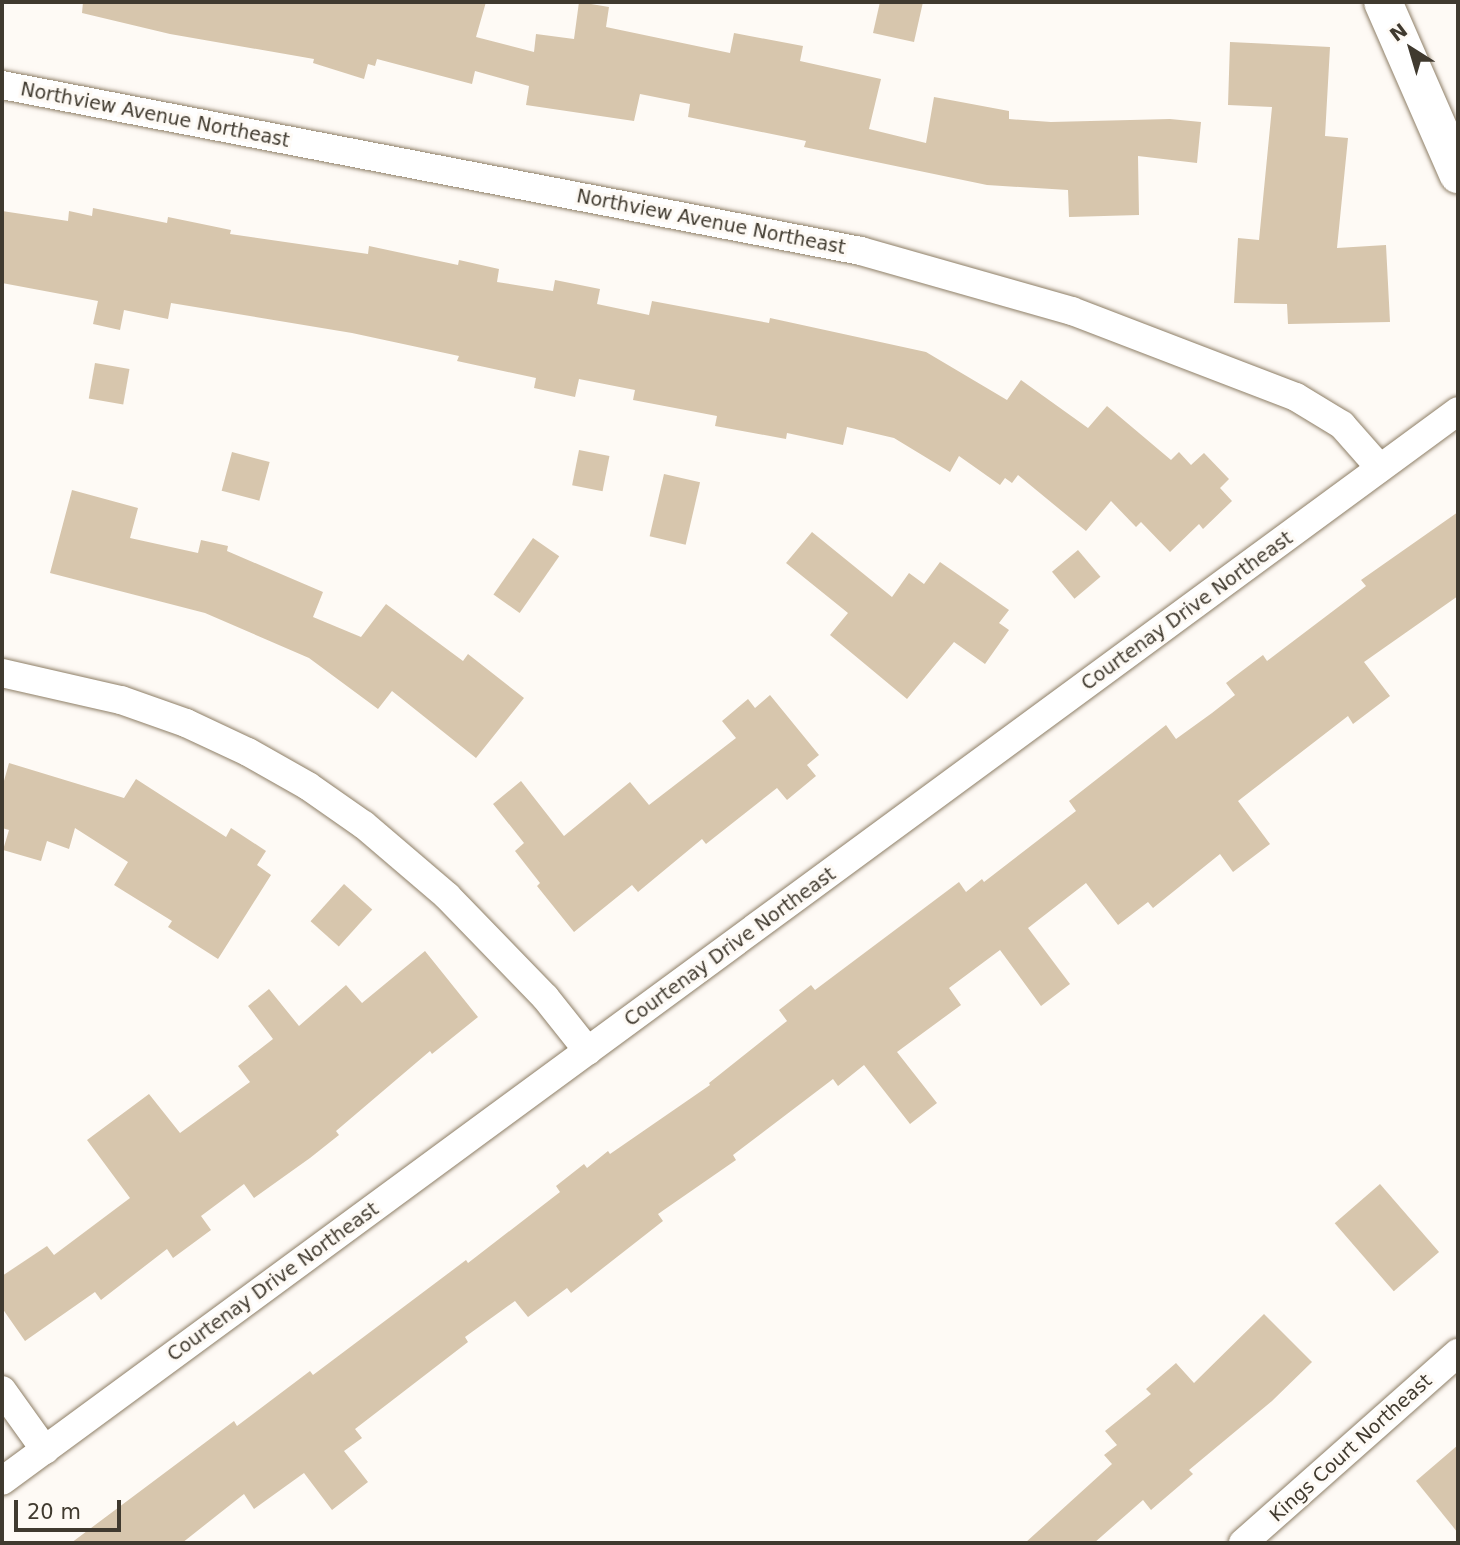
<!DOCTYPE html>
<html>
<head>
<meta charset="utf-8">
<style>
  body { margin:0 }
  #map { position:relative; width:1460px; height:1545px; overflow:hidden; background:#fefaf5; font-family:"DejaVu Sans",sans-serif }
  div>[style] { position:absolute }
  [style*='--x'] { left:calc(var(--x)*1px); top:calc(var(--y)*1px); width:calc(var(--w)*1px); rotate:calc(var(--a)*1deg) }
  .building>* { inset:0; background:#d7c6ad; transform-origin:0 0 }
  .roads { filter:drop-shadow(0 0 2px #8e7f67) drop-shadow(0 0 2px #8e7f67) }
  .street>* { height:28px; margin:-14px; padding:0 14px; transform-origin:14px; border-radius:14px; background:#fff }
  .secondary>* { height:38px; margin:-19px; padding:0 19px; transform-origin:19px; border-radius:19px; background:#fff }
  span { translate:-50% -50%; white-space:nowrap; text-align:center; line-height:1.15; -webkit-text-stroke:6px #fefaf5; paint-order:stroke }
  .street-label { font-size:19px; color:#403a2f }
  .frame { position:absolute; inset:0; border:4px solid #403a2f; pointer-events:none }
  .north { position:absolute; left:1376px; top:14px; width:70px; height:70px; -webkit-text-stroke:5px #fefaf5; paint-order:stroke; rotate:323deg; font-size:19px; font-weight:700; line-height:28px; text-align:center; color:#403a2f }
  .north::after { content:''; display:block; margin:auto; width:24px; height:32px; background:#403a2f; clip-path:polygon(50% 0,100% 100%,50% 72%,0 100%) }
  .scale { position:absolute; left:14px; top:1500px; width:107px; height:32px; box-sizing:border-box; border:4px solid #403a2f; border-top:0; padding-left:9px; font-size:21px; line-height:24px; white-space:nowrap; color:#403a2f; -webkit-text-stroke:5px #fefaf5; paint-order:stroke }
</style>
</head>
<body>
<div id="map">
  <div class="building">
    <i style="clip-path:polygon(83px 2px,486px 2px,476px 37px,534px 52px,536px 34px,574px 39px,579px 2px,609px 7px,606px 27px,730px 53px,734px 33px,803px 46px,800px 61px,881px 79px,869px 129px,926px 143px,934px 97px,1009px 111px,1009px 119px,1051px 122px,1170px 119px,1201px 122px,1197px 163px,1138px 156px,1139px 215px,1069px 217px,1068px 190px,987px 185px,804px 147px,806px 141px,688px 117px,690px 104px,640px 94px,634px 121px,526px 105px,529px 86px,475px 71px,472px 84px,377px 59px,375px 66px,368px 64px,364px 79px,313px 63px,314px 59px,170px 34px,82px 13px)"></i>
    <i style="clip-path:polygon(880px 2px,923px 2px,914px 42px,873px 33px)"></i>
    <i style="clip-path:polygon(1230px 42px,1330px 47px,1325px 136px,1348px 138px,1337px 248px,1386px 245px,1390px 322px,1288px 324px,1287px 304px,1234px 303px,1238px 238px,1259px 240px,1272px 107px,1228px 105px)"></i>
    <i style="clip-path:polygon(93px 208px,167px 223px,168px 217px,231px 230px,230px 234px,368px 254px,369px 246px,458px 265px,459px 260px,499px 269px,497px 282px,553px 291px,555px 280px,600px 289px,597px 304px,649px 315px,652px 301px,769px 323px,770px 318px,926px 352px,1007px 400px,1021px 380px,1088px 428px,1107px 406px,1171px 460px,1179px 452px,1191px 465px,1204px 453px,1229px 479px,1220px 488px,1232px 501px,1203px 529px,1199px 524px,1170px 552px,1141px 522px,1136px 527px,1111px 501px,1086px 531px,1018px 475px,1012px 483px,1005px 478px,1000px 485px,959px 456px,950px 472px,894px 438px,847px 427px,843px 445px,787px 433px,786px 439px,715px 426px,717px 416px,633px 400px,635px 390px,579px 379px,575px 397px,534px 388px,536px 378px,457px 361px,459px 356px,352px 333px,171px 303px,168px 319px,124px 310px,120px 330px,93px 324px,98px 301px,2px 283px,2px 211px,68px 221px,69px 211px,92px 216px)"></i>
    <i style="left:95px;top:363px;width:35px;height:36px;rotate:10deg"></i>
    <i style="left:579px;top:450px;width:31px;height:36px;rotate:11deg"></i>
    <i style="left:232px;top:452px;width:39px;height:40px;rotate:15deg"></i>
    <i style="left:664px;top:474px;width:37px;height:64px;rotate:13deg"></i>
    <i style="clip-path:polygon(72px 490px,138px 508px,130px 538px,198px 553px,201px 540px,228px 546px,227px 551px,323px 592px,313px 617px,361px 637px,386px 604px,463px 661px,468px 654px,524px 698px,476px 758px,392px 691px,378px 709px,309px 658px,205px 613px,50px 573px)"></i>
    <i style="clip-path:polygon(1458px 512px,1458px 596px,1364px 662px,1390px 696px,1353px 724px,1348px 716px,1238px 801px,1270px 844px,1233px 872px,1220px 854px,1153px 908px,1148px 902px,1118px 925px,1086px 883px,1028px 928px,1070px 984px,1041px 1006px,1000px 950px,949px 988px,961px 1005px,897px 1052px,937px 1103px,910px 1124px,864px 1065px,838px 1086px,833px 1079px,733px 1155px,736px 1160px,658px 1214px,663px 1221px,571px 1293px,567px 1288px,528px 1317px,515px 1301px,465px 1337px,468px 1342px,355px 1429px,362px 1438px,344px 1451px,368px 1482px,332px 1510px,304px 1473px,254px 1509px,244px 1494px,182px 1543px,71px 1543px,234px 1421px,237px 1426px,310px 1371px,313px 1375px,466px 1260px,468px 1263px,560px 1192px,556px 1186px,584px 1164px,587px 1168px,608px 1151px,610px 1154px,710px 1085px,709px 1083px,787px 1021px,779px 1010px,811px 985px,815px 990px,959px 882px,966px 892px,982px 879px,984px 882px,1076px 811px,1069px 801px,1166px 725px,1176px 739px,1212px 713px,1235px 695px,1226px 683px,1263px 655px,1267px 661px,1366px 586px,1361px 580px)"></i>
    <i style="clip-path:polygon(812px 532px,892px 597px,909px 573px,924px 584px,940px 562px,1009px 610px,999px 623px,1009px 630px,985px 664px,954px 642px,907px 699px,830px 635px,848px 613px,786px 563px)"></i>
    <i style="left:533px;top:538px;width:32px;height:69px;rotate:35deg"></i>
    <i style="left:1078px;top:550px;width:35px;height:34px;rotate:50deg"></i>
    <i style="clip-path:polygon(770px 695px,819px 755px,807px 765px,816px 776px,787px 800px,777px 788px,706px 844px,702px 839px,638px 892px,632px 885px,574px 932px,537px 886px,540px 883px,515px 851px,524px 843px,493px 804px,521px 781px,564px 836px,630px 782px,649px 805px,736px 738px,722px 721px,748px 699px,755px 708px)"></i>
    <i style="clip-path:polygon(9px 763px,124px 798px,136px 779px,226px 837px,231px 828px,266px 851px,257px 865px,271px 875px,218px 959px,168px 927px,172px 921px,114px 885px,128px 862px,75px 828px,69px 849px,47px 841px,41px 861px,3px 850px,9px 830px,2px 828px,2px 788px)"></i>
    <i style="left:344px;top:884px;width:38px;height:50px;rotate:42deg"></i>
    <i style="clip-path:polygon(425px 951px,478px 1017px,432px 1054px,430px 1051px,336px 1131px,339px 1135px,310px 1158px,254px 1198px,244px 1184px,201px 1216px,211px 1230px,173px 1258px,167px 1249px,101px 1300px,95px 1292px,25px 1341px,2px 1308px,2px 1276px,47px 1246px,54px 1255px,130px 1198px,87px 1140px,149px 1094px,180px 1133px,250px 1082px,238px 1066px,273px 1039px,248px 1006px,269px 989px,299px 1026px,346px 985px,362px 1003px)"></i>
    <i style="left:1380px;top:1184px;width:90px;height:60px;rotate:49deg"></i>
    <i style="clip-path:polygon(1264px 1314px,1312px 1362px,1272px 1401px,1189px 1470px,1193px 1474px,1151px 1510px,1143px 1500px,1094px 1543px,1025px 1543px,1112px 1464px,1104px 1455px,1117px 1445px,1105px 1431px,1151px 1394px,1146px 1389px,1176px 1363px,1194px 1383px)"></i>
    <i style="clip-path:polygon(1458px 1445px,1458px 1533px,1416px 1481px)"></i>
  </div>
  <div class="roads">
    <div class="street">
      <i style="--x:2;--y:85;--w:875;--a:10.94"></i>
      <i style="--x:861;--y:251;--w:219;--a:15.9"></i>
      <i style="--x:1072;--y:311;--w:240;--a:21"></i>
      <i style="--x:1296;--y:397;--w:54;--a:31.3"></i>
      <i style="--x:1342;--y:425;--w:57;--a:48.5"></i>
      <i style="--x:2;--y:673;--w:122;--a:12.8"></i>
      <i style="--x:121;--y:700;--w:69;--a:19.5"></i>
      <i style="--x:186;--y:723;--w:68;--a:25.1"></i>
      <i style="--x:248;--y:752;--w:69;--a:29.5"></i>
      <i style="--x:308;--y:786;--w:68;--a:34.9"></i>
      <i style="--x:364;--y:825;--w:109;--a:40.5"></i>
      <i style="--x:447;--y:896;--w:141;--a:45.9"></i>
      <i style="--x:545;--y:997;--w:69;--a:51.5"></i>
      <i style="--x:2;--y:1390;--w:74;--a:54.4"></i>
      <i style="--x:2;--y:1481;--w:1807;--a:-36.31"></i>
      <i style="--x:1243;--y:1543;--w:287;--a:-41.5"></i>
    </div>
    <div class="secondary">
      <i style="--x:1383;--y:2;--w:188;--a:66.4"></i>
    </div>
  </div>
  <div class="street-label">
    <span style="left:155px;top:115px;rotate:11deg">Northview Avenue Northeast</span>
    <span style="left:711px;top:222px;rotate:11deg">Northview Avenue Northeast</span>
    <span style="left:1187px;top:611px;rotate:-36deg">Courtenay Drive Northeast</span>
    <span style="left:730px;top:947px;rotate:-36deg">Courtenay Drive Northeast</span>
    <span style="left:273px;top:1282px;rotate:-36deg">Courtenay Drive Northeast</span>
    <span style="left:1351px;top:1448px;rotate:-42deg">Kings Court Northeast</span>
  </div>
  <div class="frame"></div>
  <div class="north">N</div>
  <div class="scale">20 m</div>
</div>
</body>
</html>
